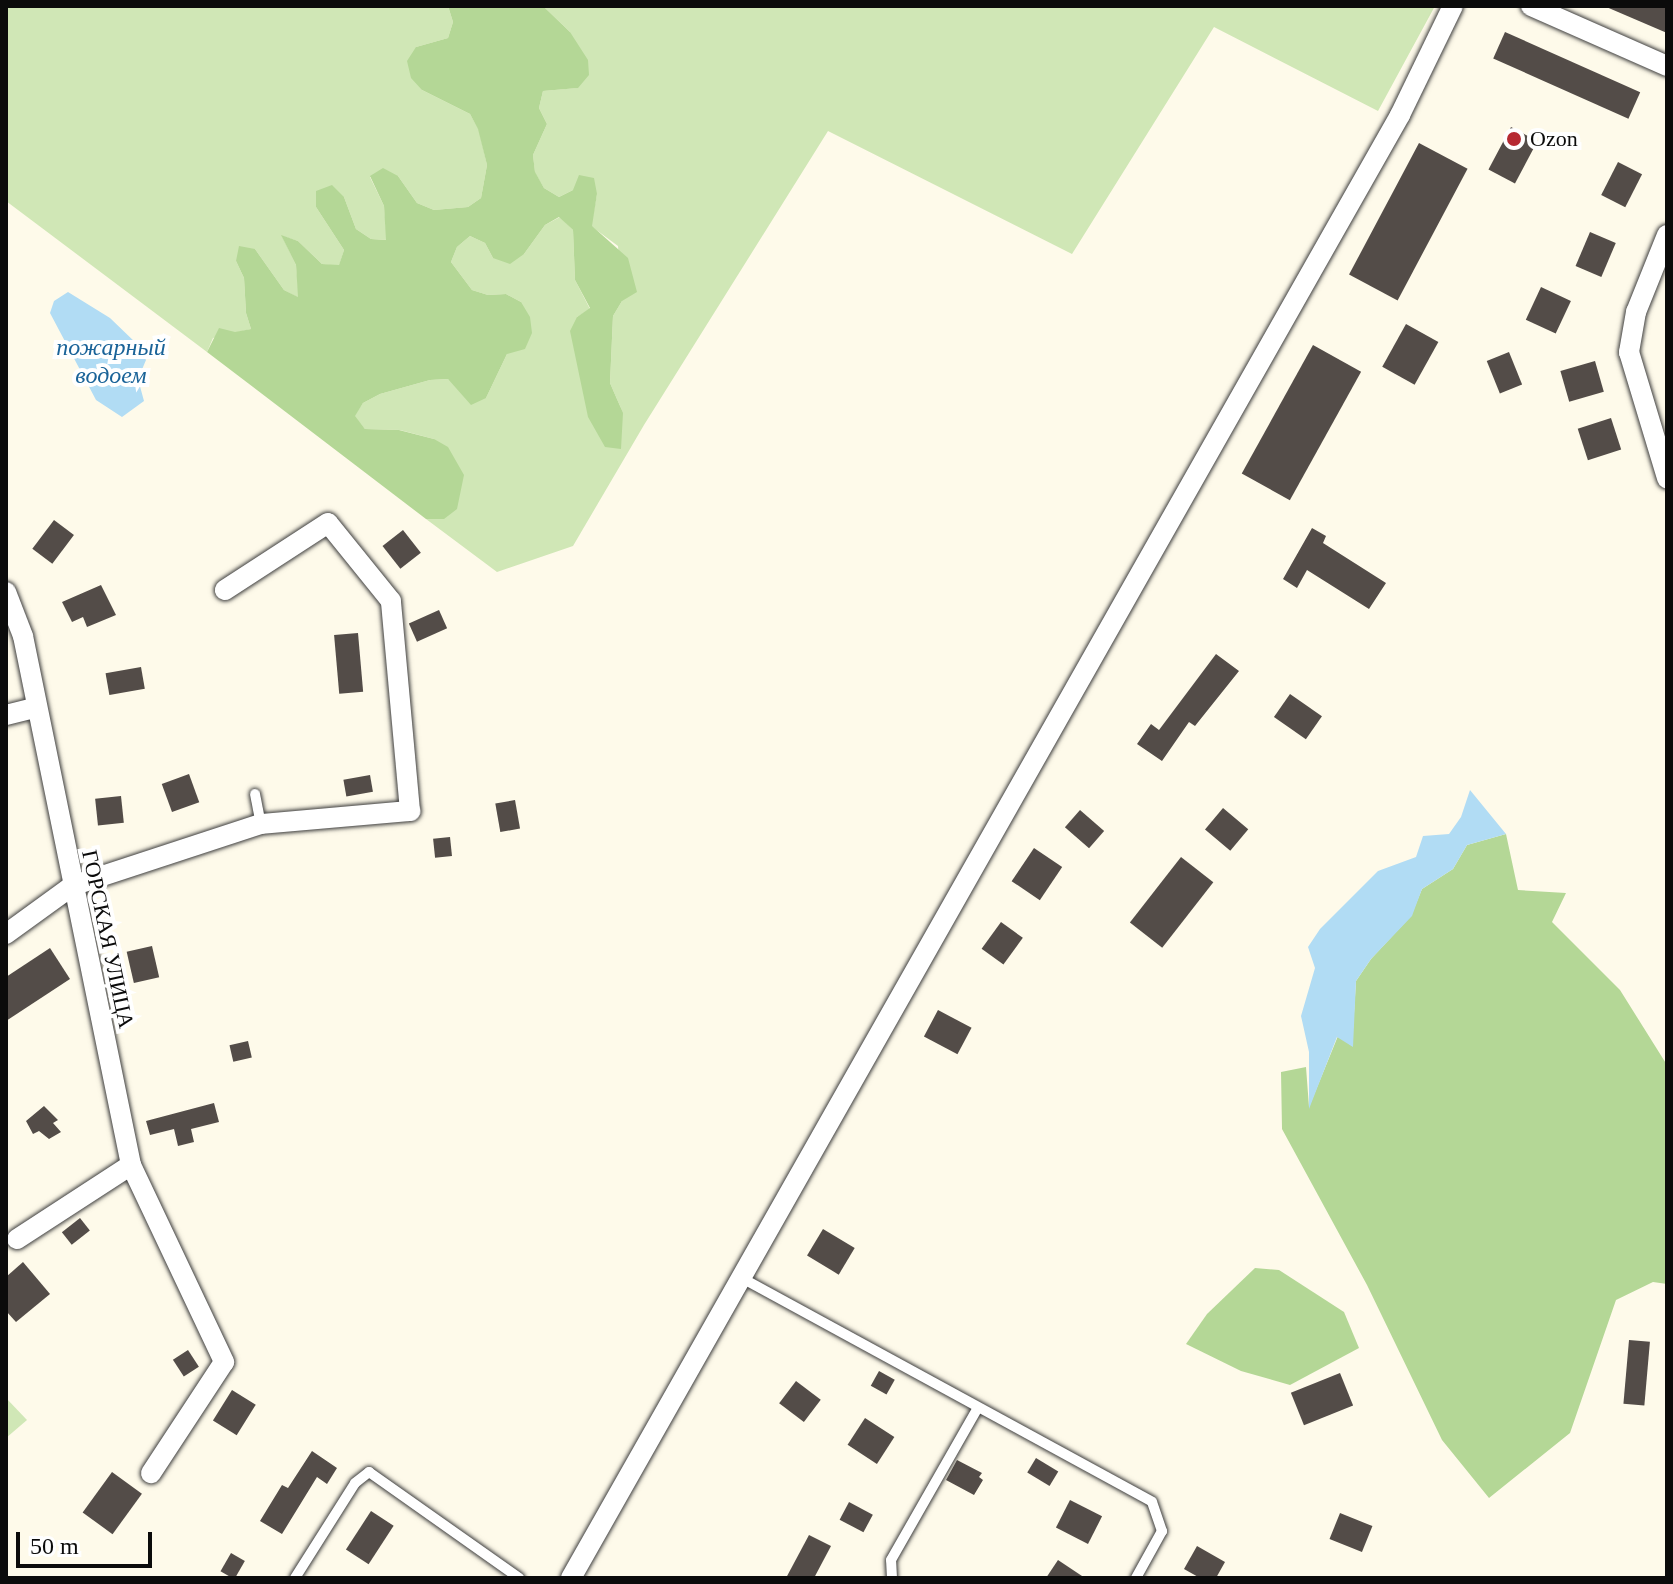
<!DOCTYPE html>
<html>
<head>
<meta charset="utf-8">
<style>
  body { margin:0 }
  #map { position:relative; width:1673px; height:1584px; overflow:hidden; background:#fefaea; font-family:"Times New Roman",serif }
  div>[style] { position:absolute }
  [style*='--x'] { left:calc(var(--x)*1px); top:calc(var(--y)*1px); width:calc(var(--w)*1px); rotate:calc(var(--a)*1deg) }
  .green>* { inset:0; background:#d0e7b6 }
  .forest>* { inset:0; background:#b4d796 }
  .water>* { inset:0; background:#b1dcf4 }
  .building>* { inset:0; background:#534c48; transform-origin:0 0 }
  .roads { filter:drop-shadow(0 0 2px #3e3e3e) drop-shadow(0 0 2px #3e3e3e) }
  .service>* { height:10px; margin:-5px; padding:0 5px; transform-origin:5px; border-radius:5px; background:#fff }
  .minor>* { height:20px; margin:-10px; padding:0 10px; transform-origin:10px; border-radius:10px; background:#fff }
  .dots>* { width:22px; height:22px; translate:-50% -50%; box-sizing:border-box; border:4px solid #fff; border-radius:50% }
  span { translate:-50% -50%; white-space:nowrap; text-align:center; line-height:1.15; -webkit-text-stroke:8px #fff; paint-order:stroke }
  .poi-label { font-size:22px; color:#0b0b0b }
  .left { translate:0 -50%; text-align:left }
  .street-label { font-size:22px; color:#0b0b0b }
  .water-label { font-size:24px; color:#1a6398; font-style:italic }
  .frame { position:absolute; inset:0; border:8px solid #0b0b0b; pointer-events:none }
  .scale { position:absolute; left:16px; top:1532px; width:136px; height:36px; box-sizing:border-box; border:4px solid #0b0b0b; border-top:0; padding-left:10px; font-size:24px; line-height:28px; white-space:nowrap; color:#0b0b0b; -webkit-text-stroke:6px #fff; paint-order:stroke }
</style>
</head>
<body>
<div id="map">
  <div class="green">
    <i style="clip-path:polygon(6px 6px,448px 6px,453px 22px,448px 38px,416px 47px,422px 90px,470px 114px,479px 130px,487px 165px,481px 198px,468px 207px,434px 210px,417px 203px,398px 176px,370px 177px,384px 206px,387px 240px,371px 239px,356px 229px,344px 197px,316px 207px,344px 250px,339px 266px,322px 264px,298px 241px,282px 236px,296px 265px,299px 298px,284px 290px,255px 249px,236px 261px,244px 278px,246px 313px,251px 329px,213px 338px,207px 352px,6px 201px)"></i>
    <i style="clip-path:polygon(543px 6px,1435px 6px,1378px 111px,1214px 27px,1072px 254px,828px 131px,644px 425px,573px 546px,497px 572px,426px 519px,444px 519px,434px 439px,400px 430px,365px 429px,354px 416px,363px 403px,380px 394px,430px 380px,448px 379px,486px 398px,507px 354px,521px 302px,506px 294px,488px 295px,472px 290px,451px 262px,457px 247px,470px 236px,485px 243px,493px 258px,524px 254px,545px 225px,560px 217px,573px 230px,575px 280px,590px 309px,577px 317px,623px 413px,610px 383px,613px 316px,622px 301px,618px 246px,591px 226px,597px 194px,573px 190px,559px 197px,544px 188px,535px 173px,533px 155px,547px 124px,539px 108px,543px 91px,577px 88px,570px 32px)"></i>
    <i style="clip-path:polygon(6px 1398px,27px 1420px,6px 1438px)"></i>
  </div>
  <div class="forest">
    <i style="clip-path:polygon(448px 6px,543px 6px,570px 32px,588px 60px,589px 75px,578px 88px,543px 91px,539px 108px,547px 124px,533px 155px,535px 172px,544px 188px,559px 197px,573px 190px,579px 175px,594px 178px,597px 194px,592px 226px,628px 258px,637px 292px,622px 301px,613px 316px,610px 383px,623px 413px,621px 449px,605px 447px,588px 417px,570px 331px,577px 317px,590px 308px,575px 280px,573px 230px,559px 217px,545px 225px,524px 254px,510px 264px,493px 258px,485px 243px,470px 236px,457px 247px,451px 262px,472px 290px,488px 295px,506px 294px,521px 302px,530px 317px,532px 333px,525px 349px,507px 354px,486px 398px,471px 405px,448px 379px,430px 380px,380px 394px,363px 403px,355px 416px,365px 429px,399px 430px,434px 439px,448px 447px,464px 475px,457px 509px,444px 519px,426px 519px,207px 352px,219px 328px,235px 332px,251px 329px,246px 313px,244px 278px,236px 261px,239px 246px,255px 249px,284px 290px,298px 297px,296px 265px,281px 235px,298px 241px,322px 264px,339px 265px,344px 250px,316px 207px,316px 191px,332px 185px,344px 197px,356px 229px,371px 239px,386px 240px,384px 206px,370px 176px,383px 168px,398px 176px,417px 203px,434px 210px,468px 207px,481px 198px,487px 165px,478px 129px,470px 114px,422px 90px,411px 78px,407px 61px,416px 47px,448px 38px,453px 22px)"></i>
    <i style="clip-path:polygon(1506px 834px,1518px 890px,1566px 893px,1552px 922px,1620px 990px,1667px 1065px,1667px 1284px,1653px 1282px,1616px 1300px,1570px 1433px,1489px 1498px,1442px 1440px,1367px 1285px,1282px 1129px,1281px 1072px,1306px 1067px,1309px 1107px,1338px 1036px,1352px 1046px,1356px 981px,1371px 959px,1411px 916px,1422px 889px,1453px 869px,1467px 845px)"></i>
    <i style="clip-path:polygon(1255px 1268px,1279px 1270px,1344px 1312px,1359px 1348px,1290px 1385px,1241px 1371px,1186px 1344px,1207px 1314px)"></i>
  </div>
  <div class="water">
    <i style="clip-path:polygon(68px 292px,110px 318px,137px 344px,146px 360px,138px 379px,144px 401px,122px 417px,96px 400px,50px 313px,54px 301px)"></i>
    <i style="clip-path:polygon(1470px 790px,1506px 834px,1467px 845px,1453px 869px,1422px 889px,1412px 916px,1371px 959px,1356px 981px,1353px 1047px,1337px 1037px,1309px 1109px,1309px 1052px,1301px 1016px,1315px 968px,1308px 947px,1320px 929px,1378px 871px,1416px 857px,1423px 836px,1449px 834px,1461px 817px)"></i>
  </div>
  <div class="building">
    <i style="clip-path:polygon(1604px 6px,1667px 6px,1667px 33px)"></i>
    <i style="left:1505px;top:32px;width:148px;height:29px;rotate:24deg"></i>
    <i style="left:1511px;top:127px;width:30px;height:48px;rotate:28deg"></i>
    <i style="left:1419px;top:143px;width:55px;height:149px;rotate:28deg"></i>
    <i style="left:1618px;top:162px;width:27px;height:37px;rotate:27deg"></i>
    <i style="left:1590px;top:232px;width:28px;height:37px;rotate:23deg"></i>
    <i style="left:1541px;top:287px;width:33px;height:36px;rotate:25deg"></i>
    <i style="left:1406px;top:324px;width:37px;height:49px;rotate:29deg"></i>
    <i style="left:1313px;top:345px;width:55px;height:147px;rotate:29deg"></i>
    <i style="left:1509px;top:352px;width:35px;height:24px;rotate:68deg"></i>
    <i style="left:1595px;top:361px;width:32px;height:36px;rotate:74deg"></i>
    <i style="left:1611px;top:418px;width:33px;height:35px;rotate:72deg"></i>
    <i style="left:54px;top:520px;width:25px;height:36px;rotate:37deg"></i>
    <i style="clip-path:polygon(1312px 528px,1326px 536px,1323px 543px,1386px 583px,1369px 609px,1307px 570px,1297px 588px,1283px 579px)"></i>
    <i style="left:403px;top:530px;width:29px;height:26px;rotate:52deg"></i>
    <i style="clip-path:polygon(101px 585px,116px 615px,87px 627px,83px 617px,72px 622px,62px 602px)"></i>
    <i style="left:439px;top:610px;width:20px;height:33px;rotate:66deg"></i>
    <i style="left:358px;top:633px;width:59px;height:24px;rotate:85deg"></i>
    <i style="clip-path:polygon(1216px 654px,1239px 671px,1195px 726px,1189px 722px,1162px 761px,1137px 744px,1151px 724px,1159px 730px)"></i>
    <i style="left:141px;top:667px;width:22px;height:36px;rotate:80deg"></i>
    <i style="left:1290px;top:694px;width:39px;height:28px;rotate:35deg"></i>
    <i style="left:189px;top:774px;width:30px;height:29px;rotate:70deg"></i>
    <i style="left:370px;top:775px;width:17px;height:27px;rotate:80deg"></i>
    <i style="left:121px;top:796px;width:27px;height:26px;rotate:84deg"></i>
    <i style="left:515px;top:800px;width:29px;height:20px;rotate:80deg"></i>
    <i style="left:1223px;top:808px;width:33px;height:28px;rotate:40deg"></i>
    <i style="left:1080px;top:810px;width:32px;height:23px;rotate:41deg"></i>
    <i style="left:450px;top:837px;width:19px;height:17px;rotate:84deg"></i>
    <i style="left:1034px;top:848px;width:34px;height:40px;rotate:34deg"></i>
    <i style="left:1181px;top:857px;width:41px;height:83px;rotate:38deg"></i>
    <i style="left:1001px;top:922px;width:27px;height:33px;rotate:36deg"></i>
    <i style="left:152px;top:946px;width:32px;height:26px;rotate:77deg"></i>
    <i style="clip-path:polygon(50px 948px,70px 979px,6px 1021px,6px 977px)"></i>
    <i style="left:938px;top:1010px;width:38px;height:30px;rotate:28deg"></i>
    <i style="left:248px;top:1041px;width:17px;height:19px;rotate:77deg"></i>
    <i style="clip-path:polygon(214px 1103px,219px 1122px,191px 1129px,194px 1142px,178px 1146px,174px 1129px,150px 1135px,146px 1121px)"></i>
    <i style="clip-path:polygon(44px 1106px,58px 1120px,53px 1123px,61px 1132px,49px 1139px,39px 1131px,33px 1134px,26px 1121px)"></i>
    <i style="left:80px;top:1218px;width:16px;height:23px;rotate:52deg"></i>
    <i style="left:823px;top:1229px;width:37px;height:31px;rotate:31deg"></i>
    <i style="clip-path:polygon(23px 1262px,50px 1294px,16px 1322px,6px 1311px,6px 1277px)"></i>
    <i style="left:1629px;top:1340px;width:21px;height:64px;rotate:5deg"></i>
    <i style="left:188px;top:1350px;width:20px;height:18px;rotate:57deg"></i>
    <i style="left:879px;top:1371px;width:18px;height:17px;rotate:29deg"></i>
    <i style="left:1340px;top:1373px;width:35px;height:53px;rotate:68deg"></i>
    <i style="left:796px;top:1381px;width:31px;height:28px;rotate:37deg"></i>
    <i style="left:232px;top:1390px;width:28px;height:36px;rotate:32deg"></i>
    <i style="left:865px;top:1418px;width:35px;height:32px;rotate:33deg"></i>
    <i style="clip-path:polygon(312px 1451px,337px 1468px,327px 1484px,317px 1477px,282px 1534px,260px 1521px,282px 1485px,288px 1488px)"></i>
    <i style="left:1036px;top:1458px;width:26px;height:17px;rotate:31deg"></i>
    <i style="clip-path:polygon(957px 1460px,982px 1473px,979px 1477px,983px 1480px,974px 1495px,946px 1480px)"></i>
    <i style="left:112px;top:1472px;width:37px;height:50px;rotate:36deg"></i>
    <i style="left:1070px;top:1500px;width:36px;height:31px;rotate:27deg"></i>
    <i style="left:849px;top:1502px;width:27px;height:20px;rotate:28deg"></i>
    <i style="left:371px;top:1511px;width:27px;height:46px;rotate:33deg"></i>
    <i style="left:1340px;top:1513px;width:35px;height:28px;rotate:22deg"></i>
    <i style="clip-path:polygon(809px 1535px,831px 1546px,814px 1578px,786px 1578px)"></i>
    <i style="clip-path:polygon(1197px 1546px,1225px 1562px,1216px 1578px,1200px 1578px,1184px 1569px)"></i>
    <i style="left:231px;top:1553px;width:16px;height:21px;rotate:30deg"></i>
    <i style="clip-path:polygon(1058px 1560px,1085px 1578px,1046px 1578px)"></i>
  </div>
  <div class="roads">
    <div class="service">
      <i style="--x:255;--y:794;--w:31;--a:79"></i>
      <i style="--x:740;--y:1277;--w:469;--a:28.6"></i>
      <i style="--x:1152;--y:1502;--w:31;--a:71"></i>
      <i style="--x:1162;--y:1531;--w:54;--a:119"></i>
      <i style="--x:295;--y:1578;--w:112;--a:-57.7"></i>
      <i style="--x:355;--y:1483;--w:18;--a:-38"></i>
      <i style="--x:369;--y:1472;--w:184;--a:35.2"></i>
      <i style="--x:892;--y:1578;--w:18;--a:-93"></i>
      <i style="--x:891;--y:1560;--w:174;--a:-60.3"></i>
    </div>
    <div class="minor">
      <i style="--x:1531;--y:6;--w:149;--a:23.8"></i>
      <i style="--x:1667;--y:235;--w:83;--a:111.9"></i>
      <i style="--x:1636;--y:312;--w:41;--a:99.9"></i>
      <i style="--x:1629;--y:352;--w:132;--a:73.2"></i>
      <i style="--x:6;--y:592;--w:47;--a:68.9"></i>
      <i style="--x:23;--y:636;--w:540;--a:78.46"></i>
      <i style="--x:131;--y:1165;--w:136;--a:147"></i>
      <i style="--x:6;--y:715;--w:32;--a:-14"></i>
      <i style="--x:6;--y:934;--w:82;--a:-36"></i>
      <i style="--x:72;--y:886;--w:199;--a:-18.2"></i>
      <i style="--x:261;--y:824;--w:150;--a:-5"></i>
      <i style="--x:410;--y:811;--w:211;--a:-95.2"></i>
      <i style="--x:391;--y:601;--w:100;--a:-128.9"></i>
      <i style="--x:328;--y:523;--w:123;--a:147"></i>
      <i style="--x:131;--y:1165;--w:218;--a:64.7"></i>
      <i style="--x:224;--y:1362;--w:133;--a:123.3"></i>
      <i style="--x:571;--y:1578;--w:1682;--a:-60.46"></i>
      <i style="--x:1400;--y:115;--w:121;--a:-64.1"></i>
    </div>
  </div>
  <div class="dots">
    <i style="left:1514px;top:139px;background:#b62932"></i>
  </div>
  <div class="poi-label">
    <span class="left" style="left:1530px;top:139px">Ozon</span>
  </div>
  <div class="street-label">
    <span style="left:108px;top:939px;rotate:78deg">ГОРСКАЯ УЛИЦА</span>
  </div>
  <div class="water-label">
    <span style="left:111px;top:362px">пожарный<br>водоем</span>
  </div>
  <div class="frame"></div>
  <div class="scale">50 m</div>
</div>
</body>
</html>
